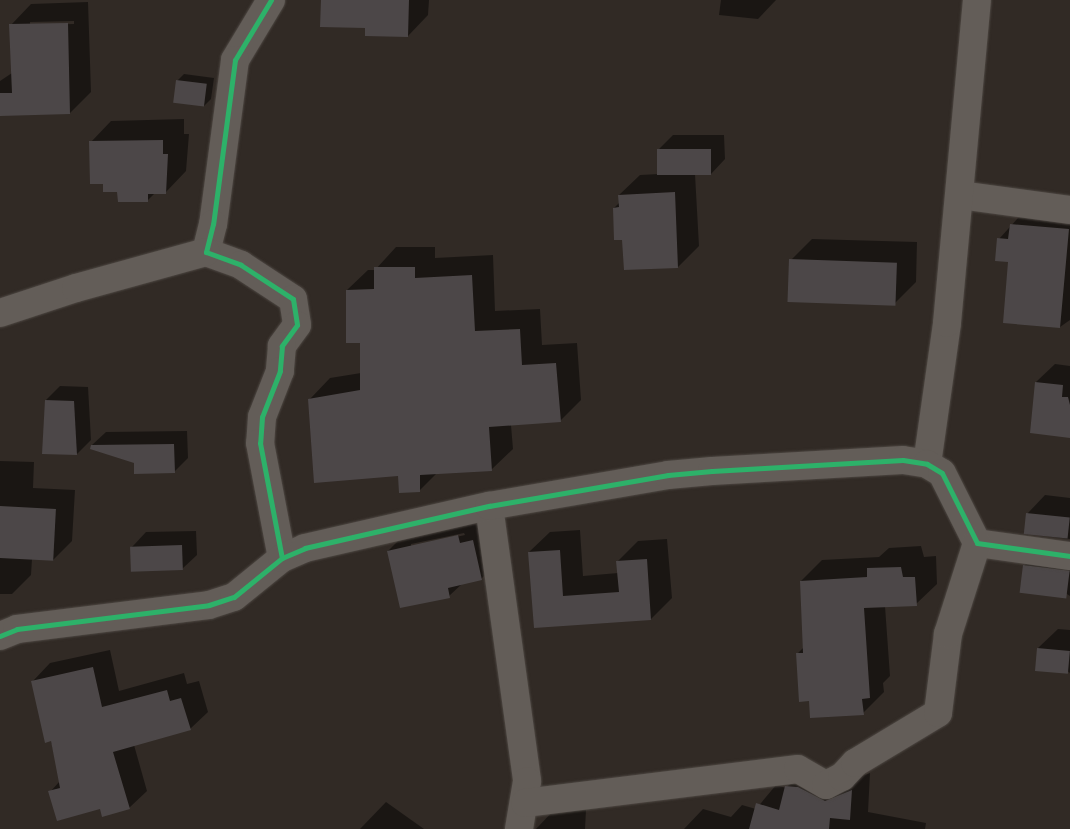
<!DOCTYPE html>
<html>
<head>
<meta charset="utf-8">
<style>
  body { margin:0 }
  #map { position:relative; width:1070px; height:829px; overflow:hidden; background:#312a25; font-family:"Alegreya Sans",sans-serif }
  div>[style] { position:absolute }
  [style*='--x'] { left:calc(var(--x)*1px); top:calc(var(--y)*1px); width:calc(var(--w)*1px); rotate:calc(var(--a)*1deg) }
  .shadow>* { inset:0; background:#0007 }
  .building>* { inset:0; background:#4c4748; transform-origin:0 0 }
  .roads { filter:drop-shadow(0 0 1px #4d4742) drop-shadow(0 0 1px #4d4742) }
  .minor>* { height:28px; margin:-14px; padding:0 14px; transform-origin:14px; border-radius:14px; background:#635d58 }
  .cycleway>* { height:5px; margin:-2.5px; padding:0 2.5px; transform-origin:2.5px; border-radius:2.5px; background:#2db169 }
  span { translate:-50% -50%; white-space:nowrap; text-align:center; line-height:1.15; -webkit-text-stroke:4px #2d2016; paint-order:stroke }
</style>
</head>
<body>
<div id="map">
  <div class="shadow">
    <i style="clip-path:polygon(322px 0,429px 0,428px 15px,408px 36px,366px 26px)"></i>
    <i style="clip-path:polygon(721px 0,776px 0,758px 19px,719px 15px)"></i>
    <i style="clip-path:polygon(evenodd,88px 2px,91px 92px,70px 113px,0 115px,0 81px,12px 73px,11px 25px,31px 4px,88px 2px,74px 21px,74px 24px,30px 25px,30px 22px,74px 21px)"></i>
    <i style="clip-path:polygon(184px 74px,214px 78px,211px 99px,204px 106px,177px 81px)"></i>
    <i style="clip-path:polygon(184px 119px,184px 134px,189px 134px,186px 171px,166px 192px,155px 193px,147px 201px,104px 182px,91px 142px,111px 121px)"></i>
    <i style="clip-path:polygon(673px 135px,724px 135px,725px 159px,711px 174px,695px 174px,699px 246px,678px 267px,624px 238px,614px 208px,620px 202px,619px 195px,640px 175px,659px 174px,658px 150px)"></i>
    <i style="clip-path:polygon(1029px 206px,1070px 209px,1070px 320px,1060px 327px,1009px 261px,999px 239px)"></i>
    <i style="clip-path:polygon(812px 239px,917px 242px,916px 282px,895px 303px,791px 260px)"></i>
    <i style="clip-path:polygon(396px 247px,435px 247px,435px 258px,493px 255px,495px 311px,540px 309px,542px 345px,577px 343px,581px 400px,560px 421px,511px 425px,513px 449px,492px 469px,437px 473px,420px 490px,310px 399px,330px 378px,361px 373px,361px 342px,347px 290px,368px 270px,375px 270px)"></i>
    <i style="clip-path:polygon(1055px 364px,1070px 366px,1070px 437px,1036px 382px)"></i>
    <i style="clip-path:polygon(60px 386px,88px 387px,91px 440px,77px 454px,46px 400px)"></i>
    <i style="clip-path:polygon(187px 431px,188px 458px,174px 472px,135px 462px,92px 445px,106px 432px)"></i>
    <i style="clip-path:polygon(0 461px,34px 462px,33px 488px,75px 490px,72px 541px,53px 560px,32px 559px,31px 575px,12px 594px,0 594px)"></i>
    <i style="clip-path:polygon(1045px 495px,1070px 498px,1070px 539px,1025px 533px,1028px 513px)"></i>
    <i style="clip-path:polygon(evenodd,479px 515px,502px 558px,481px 579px,463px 583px,449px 596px,388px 551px,409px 530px,479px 515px,464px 533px,465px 535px,411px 547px,411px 544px,464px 533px)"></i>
    <i style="clip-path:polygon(580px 530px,583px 576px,618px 573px,617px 562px,638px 541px,667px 539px,672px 598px,651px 619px,535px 627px,529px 552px,550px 532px)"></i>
    <i style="clip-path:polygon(196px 531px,197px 555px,182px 569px,132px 547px,146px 532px)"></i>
    <i style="clip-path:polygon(921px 546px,924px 557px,936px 556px,937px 584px,916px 604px,885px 606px,890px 676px,883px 683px,884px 692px,863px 713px,810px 700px,797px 654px,804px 647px,801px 581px,822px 560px,879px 557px,889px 548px)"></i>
    <i style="clip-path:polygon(1042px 548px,1070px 552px,1070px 596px,1024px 566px)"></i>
    <i style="clip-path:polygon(1058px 629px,1070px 630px,1070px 673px,1038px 648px)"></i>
    <i style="clip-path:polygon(110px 650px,119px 691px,184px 673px,187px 684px,199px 681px,208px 712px,190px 729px,134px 745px,147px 791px,129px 808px,101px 807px,50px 792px,60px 781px,51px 740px,33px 681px,50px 663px)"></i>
    <i style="clip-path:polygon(805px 768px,845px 782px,870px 773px,868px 812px,926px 823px,925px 829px,684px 829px,703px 809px,731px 817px,742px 805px,756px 809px,776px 785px,786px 788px)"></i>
    <i style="clip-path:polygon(386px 802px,424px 829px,360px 829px)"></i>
    <i style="clip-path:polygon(555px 809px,586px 810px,585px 829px,536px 829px)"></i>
  </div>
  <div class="building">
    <i style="clip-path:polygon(321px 0,409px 0,408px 37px,365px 36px,365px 28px,320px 27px)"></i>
    <i style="clip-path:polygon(68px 23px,70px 114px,0 116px,0 93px,12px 93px,9px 24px)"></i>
    <i style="left:176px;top:80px;width:31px;height:23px;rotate:7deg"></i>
    <i style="clip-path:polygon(163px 140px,163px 154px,168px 154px,166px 194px,148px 194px,148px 202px,118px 202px,117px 192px,103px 192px,103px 184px,90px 184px,89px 141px)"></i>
    <i style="left:657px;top:149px;width:54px;height:26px"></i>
    <i style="clip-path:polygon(675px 192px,678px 268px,624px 270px,622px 240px,614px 240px,613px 208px,619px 207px,618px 195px)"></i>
    <i style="clip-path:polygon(1010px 224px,1069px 229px,1060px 328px,1003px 323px,1008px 262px,995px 261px,997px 238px,1008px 239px)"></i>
    <i style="left:789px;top:259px;width:108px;height:43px;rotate:2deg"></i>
    <i style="clip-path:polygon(374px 267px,415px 267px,415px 278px,472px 275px,475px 331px,520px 329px,522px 365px,556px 363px,561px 422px,489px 427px,492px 471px,420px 475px,420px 492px,399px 493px,398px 476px,314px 483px,308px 399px,360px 390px,360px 343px,346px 343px,346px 290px,374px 289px)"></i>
    <i style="clip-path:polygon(1035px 382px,1063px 385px,1062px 397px,1068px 397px,1070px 405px,1070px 438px,1030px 433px)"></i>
    <i style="clip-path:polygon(45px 400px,74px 401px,77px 455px,42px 454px)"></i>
    <i style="clip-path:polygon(174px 444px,175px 473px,134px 474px,134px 463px,90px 449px,91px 445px)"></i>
    <i style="left:0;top:506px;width:56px;height:52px;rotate:3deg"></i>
    <i style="left:1026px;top:513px;width:44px;height:21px;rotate:6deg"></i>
    <i style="clip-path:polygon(458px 535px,460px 543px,473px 540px,482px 580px,448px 588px,450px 598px,400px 608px,387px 551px)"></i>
    <i style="left:182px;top:545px;width:25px;height:52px;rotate:88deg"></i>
    <i style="clip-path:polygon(560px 550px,563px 596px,619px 592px,616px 561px,647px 559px,651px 620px,534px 628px,528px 552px)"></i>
    <i style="left:1023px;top:565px;width:47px;height:28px;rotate:7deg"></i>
    <i style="clip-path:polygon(901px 567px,903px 577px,915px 577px,917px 606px,864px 608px,870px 698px,862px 699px,864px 715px,810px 718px,809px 701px,799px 702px,796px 653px,803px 653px,800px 581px,867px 577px,867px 568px)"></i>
    <i style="left:1037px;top:648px;width:33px;height:23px;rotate:5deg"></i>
    <i style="clip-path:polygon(93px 667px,102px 707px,167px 690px,170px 701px,181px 698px,191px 730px,113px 752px,130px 809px,102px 817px,100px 809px,57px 821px,48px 791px,60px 788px,51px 741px,45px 743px,31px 681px)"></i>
    <i style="clip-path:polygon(785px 786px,798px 787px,825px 801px,852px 790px,850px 820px,830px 818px,829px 829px,749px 829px,756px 803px,779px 810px)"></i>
  </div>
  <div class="roads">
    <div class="minor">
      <i style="--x:271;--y:0;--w:70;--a:121"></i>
      <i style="--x:235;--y:60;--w:165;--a:97.6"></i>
      <i style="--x:213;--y:224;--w:29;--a:104"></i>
      <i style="--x:206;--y:252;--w:37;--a:20"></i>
      <i style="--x:241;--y:265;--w:62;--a:33.2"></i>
      <i style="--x:293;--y:299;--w:26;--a:81"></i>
      <i style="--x:297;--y:325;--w:26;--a:126"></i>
      <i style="--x:282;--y:346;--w:25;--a:95"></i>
      <i style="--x:280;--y:371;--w:49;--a:111.4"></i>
      <i style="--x:262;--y:417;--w:26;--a:94"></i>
      <i style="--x:260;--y:443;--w:117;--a:79.2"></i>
      <i style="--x:960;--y:195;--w:111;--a:7.8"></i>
      <i style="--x:0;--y:313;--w:80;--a:-18.2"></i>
      <i style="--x:76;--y:288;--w:135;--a:-15.5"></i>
      <i style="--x:927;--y:464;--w:142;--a:-81.9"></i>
      <i style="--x:947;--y:323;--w:324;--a:-84.7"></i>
      <i style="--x:489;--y:506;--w:278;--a:82.1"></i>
      <i style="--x:527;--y:781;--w:49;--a:99.5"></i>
      <i style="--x:0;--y:636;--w:18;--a:-22"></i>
      <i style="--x:17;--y:629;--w:193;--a:-7.1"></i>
      <i style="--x:209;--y:605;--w:26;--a:-18"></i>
      <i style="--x:234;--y:597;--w:62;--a:-39.1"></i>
      <i style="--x:282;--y:558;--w:25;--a:-23"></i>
      <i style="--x:305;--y:548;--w:189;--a:-12.9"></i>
      <i style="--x:489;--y:506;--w:182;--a:-9.8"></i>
      <i style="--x:668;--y:475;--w:44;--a:-5.2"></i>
      <i style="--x:712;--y:471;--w:191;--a:-3.3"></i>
      <i style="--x:903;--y:460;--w:24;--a:9"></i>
      <i style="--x:927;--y:464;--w:17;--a:31"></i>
      <i style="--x:942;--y:473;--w:78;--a:63.4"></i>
      <i style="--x:977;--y:543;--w:94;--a:8"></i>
      <i style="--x:525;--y:803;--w:275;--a:-7.1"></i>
      <i style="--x:798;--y:769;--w:32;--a:30"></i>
      <i style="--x:826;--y:785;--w:18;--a:-27"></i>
      <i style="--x:842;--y:777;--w:19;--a:-47"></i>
      <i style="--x:855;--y:763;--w:97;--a:-31.1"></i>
      <i style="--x:938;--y:713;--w:80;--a:-82.8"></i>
      <i style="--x:948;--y:634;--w:96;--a:-72.3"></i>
    </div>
  </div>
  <div class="cycleway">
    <i style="--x:271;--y:0;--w:70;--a:121"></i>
    <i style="--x:235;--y:60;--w:165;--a:97.6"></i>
    <i style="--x:213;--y:224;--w:29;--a:104"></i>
    <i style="--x:206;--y:252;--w:37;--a:20"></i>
    <i style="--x:241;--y:265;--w:62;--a:33.2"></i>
    <i style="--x:293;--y:299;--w:26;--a:81"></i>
    <i style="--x:297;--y:325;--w:26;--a:126"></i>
    <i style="--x:282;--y:346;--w:25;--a:95"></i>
    <i style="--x:280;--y:371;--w:49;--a:111.4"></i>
    <i style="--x:262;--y:417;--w:26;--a:94"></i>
    <i style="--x:260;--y:443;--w:117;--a:79.2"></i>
    <i style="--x:0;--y:636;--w:18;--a:-22"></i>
    <i style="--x:17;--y:629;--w:193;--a:-7.1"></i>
    <i style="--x:209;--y:605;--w:26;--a:-18"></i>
    <i style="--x:234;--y:597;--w:62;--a:-39.1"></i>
    <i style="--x:282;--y:558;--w:25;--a:-23"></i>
    <i style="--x:305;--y:548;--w:189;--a:-12.9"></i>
    <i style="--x:489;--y:506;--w:182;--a:-9.8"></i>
    <i style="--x:668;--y:475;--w:44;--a:-5.2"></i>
    <i style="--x:712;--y:471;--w:191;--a:-3.3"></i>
    <i style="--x:903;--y:460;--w:24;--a:9"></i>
    <i style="--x:927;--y:464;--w:17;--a:31"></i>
    <i style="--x:942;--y:473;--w:78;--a:63.4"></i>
    <i style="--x:977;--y:543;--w:94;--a:8"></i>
  </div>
</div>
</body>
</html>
